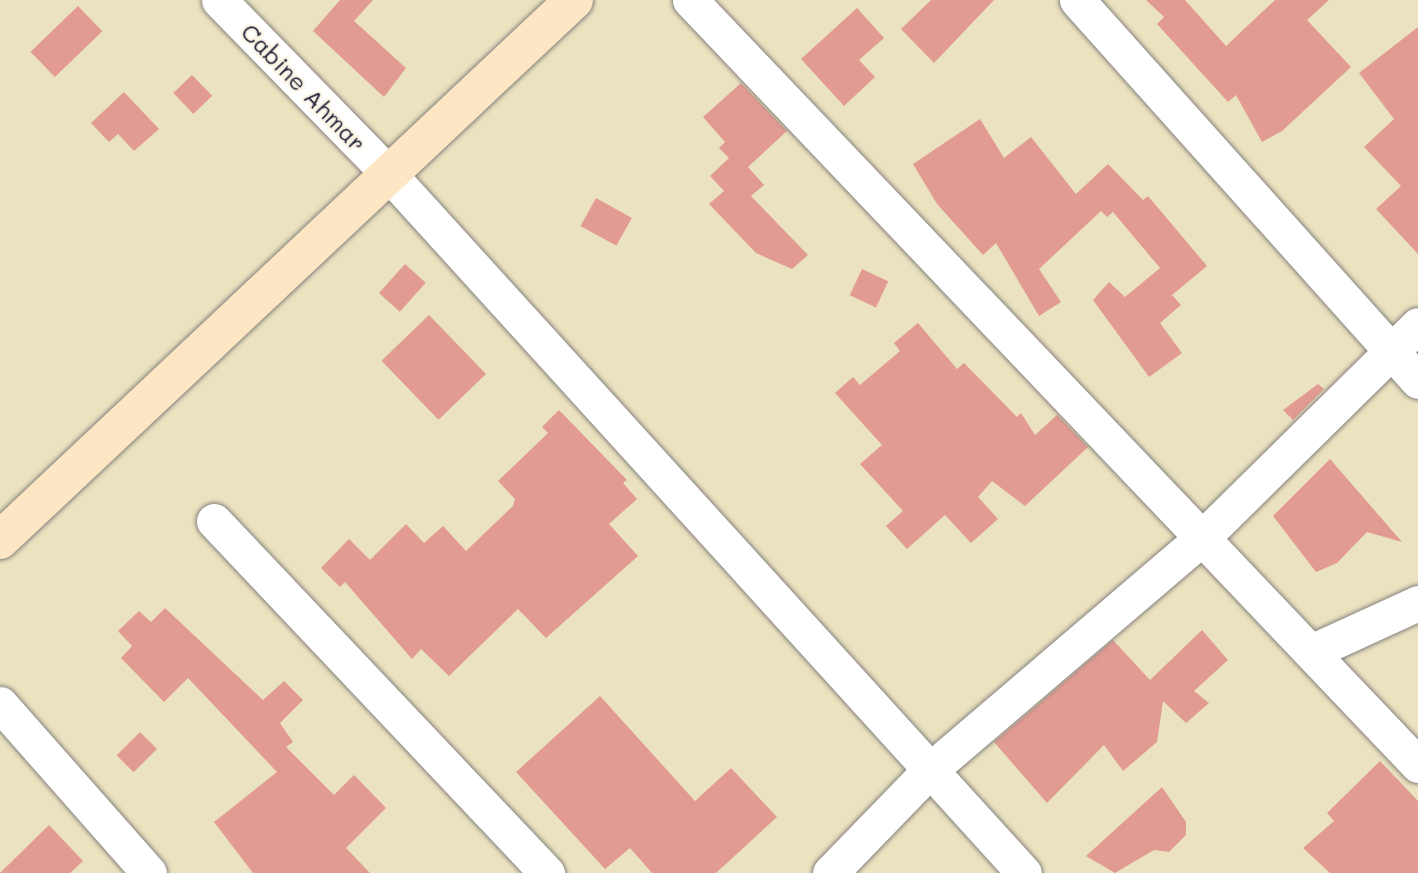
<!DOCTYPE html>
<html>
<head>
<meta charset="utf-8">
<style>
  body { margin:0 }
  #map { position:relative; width:1418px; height:873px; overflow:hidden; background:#ebe2c0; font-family:Mali,sans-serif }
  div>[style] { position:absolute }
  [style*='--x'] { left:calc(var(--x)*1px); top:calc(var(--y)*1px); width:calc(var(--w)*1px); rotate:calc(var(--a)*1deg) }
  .building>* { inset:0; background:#e29b93; transform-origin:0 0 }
  .roads { filter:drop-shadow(0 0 2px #86827e) drop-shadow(0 0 2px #86827e) }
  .street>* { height:35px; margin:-17.5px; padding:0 17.5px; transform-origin:17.5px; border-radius:17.5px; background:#fff }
  .secondary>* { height:38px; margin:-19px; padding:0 19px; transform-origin:19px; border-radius:19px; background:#fce6c4 }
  span { translate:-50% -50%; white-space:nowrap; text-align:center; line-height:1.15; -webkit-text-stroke:5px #fcf5e5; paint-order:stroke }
  .street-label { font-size:24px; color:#22223b }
</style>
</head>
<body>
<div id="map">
  <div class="building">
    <i style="clip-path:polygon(340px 0,373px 0,354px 21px,406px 68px,384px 97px,313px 31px)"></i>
    <i style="clip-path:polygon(931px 0,994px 0,934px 63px,901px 29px)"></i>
    <i style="clip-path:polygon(1146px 0,1185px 0,1226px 46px,1275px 0,1329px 0,1307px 20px,1351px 67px,1282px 131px,1262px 142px,1236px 95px,1228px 102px,1157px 24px,1164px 17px)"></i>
    <i style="left:78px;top:6px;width:35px;height:66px;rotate:46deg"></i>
    <i style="clip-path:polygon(857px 8px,884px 38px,859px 60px,875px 77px,844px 106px,801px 59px)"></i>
    <i style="clip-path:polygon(1418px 27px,1418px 254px,1376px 209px,1401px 186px,1364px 147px,1394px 119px,1359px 73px)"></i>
    <i style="left:192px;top:75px;width:29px;height:26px;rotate:46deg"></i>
    <i style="clip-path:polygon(741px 83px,787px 131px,748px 167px,764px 185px,751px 196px,808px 255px,792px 269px,756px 253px,709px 204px,724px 191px,710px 176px,729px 158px,719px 148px,725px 142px,703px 117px)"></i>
    <i style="clip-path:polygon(124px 92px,159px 129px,134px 151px,118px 134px,109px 142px,91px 123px)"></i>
    <i style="clip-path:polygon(980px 119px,1004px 158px,1031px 137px,1076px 194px,1108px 164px,1143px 200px,1148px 196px,1207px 266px,1172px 295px,1181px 305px,1160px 323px,1182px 353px,1149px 377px,1093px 300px,1109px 282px,1125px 297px,1160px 268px,1113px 212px,1107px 217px,1101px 211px,1039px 269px,1061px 302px,1039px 316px,996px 243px,983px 255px,937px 204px,913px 164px)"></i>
    <i style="left:596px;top:198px;width:41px;height:32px;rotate:29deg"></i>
    <i style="left:405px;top:264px;width:28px;height:39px;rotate:42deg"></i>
    <i style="left:862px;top:269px;width:29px;height:29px;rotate:25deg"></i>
    <i style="left:429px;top:315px;width:82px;height:66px;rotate:46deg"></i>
    <i style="clip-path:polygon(918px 323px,957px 369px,964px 363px,1017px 417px,1021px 413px,1035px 435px,1057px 415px,1088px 447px,1025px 506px,992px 481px,978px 497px,998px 519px,971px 543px,945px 515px,907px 549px,886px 526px,903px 511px,860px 464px,882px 445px,835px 393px,853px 377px,860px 385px,900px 351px,894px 343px)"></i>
    <i style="clip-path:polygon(1318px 384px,1324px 389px,1293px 420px,1283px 410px)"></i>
    <i style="clip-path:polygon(559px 410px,627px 480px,623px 483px,637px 499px,609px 524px,638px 556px,546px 638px,518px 609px,449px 676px,421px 649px,412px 659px,345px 582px,340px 587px,321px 568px,349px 539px,370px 560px,406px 524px,424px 543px,443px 526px,466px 551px,513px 506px,515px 499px,498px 481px,548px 433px,542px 427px)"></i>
    <i style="clip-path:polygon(1330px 459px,1402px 542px,1367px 532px,1337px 563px,1316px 572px,1273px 516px)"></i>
    <i style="clip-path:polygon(165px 608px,263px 700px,284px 681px,303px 700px,280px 723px,293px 742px,286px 747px,334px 795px,354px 775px,386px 808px,346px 848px,370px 873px,253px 873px,214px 822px,277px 772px,188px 678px,164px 702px,121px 658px,132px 646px,118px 631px,139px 611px,151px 622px)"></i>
    <i style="clip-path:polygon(1202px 630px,1228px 660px,1194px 691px,1209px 703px,1186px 723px,1163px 701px,1157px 742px,1123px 771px,1104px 745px,1047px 803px,994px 742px,1113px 640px,1150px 680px)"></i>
    <i style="clip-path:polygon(600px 696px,695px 801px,731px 768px,777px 817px,716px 873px,652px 873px,630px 848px,605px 869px,516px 772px)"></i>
    <i style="left:140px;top:732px;width:24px;height:33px;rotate:45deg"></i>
    <i style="clip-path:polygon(1380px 761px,1418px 801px,1418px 873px,1330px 873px,1303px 848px,1334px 821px,1327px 813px)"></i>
    <i style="clip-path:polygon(1162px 787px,1186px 822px,1186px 835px,1169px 852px,1154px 850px,1115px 873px,1086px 856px)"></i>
    <i style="clip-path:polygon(49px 825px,83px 861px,70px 873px,0 873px)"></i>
  </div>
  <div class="roads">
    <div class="street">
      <i style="--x:219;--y:0;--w:243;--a:45.7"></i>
      <i style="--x:389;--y:174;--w:944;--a:47.75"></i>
      <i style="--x:690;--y:0;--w:1056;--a:46.42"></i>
      <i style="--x:1077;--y:0;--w:511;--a:48.17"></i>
      <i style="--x:214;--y:521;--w:485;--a:46.6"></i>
      <i style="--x:1311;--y:652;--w:118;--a:-24.6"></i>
      <i style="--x:0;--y:704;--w:225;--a:48.6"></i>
      <i style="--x:830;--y:873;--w:142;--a:-45.9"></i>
      <i style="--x:929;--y:771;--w:359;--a:-40.5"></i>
      <i style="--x:1202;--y:538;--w:303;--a:-44.6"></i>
    </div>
    <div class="secondary">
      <i style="--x:0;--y:540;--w:788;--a:-43.25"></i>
    </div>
  </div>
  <div class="street-label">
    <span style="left:304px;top:87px;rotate:46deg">Cabine Ahmar</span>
  </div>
</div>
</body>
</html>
